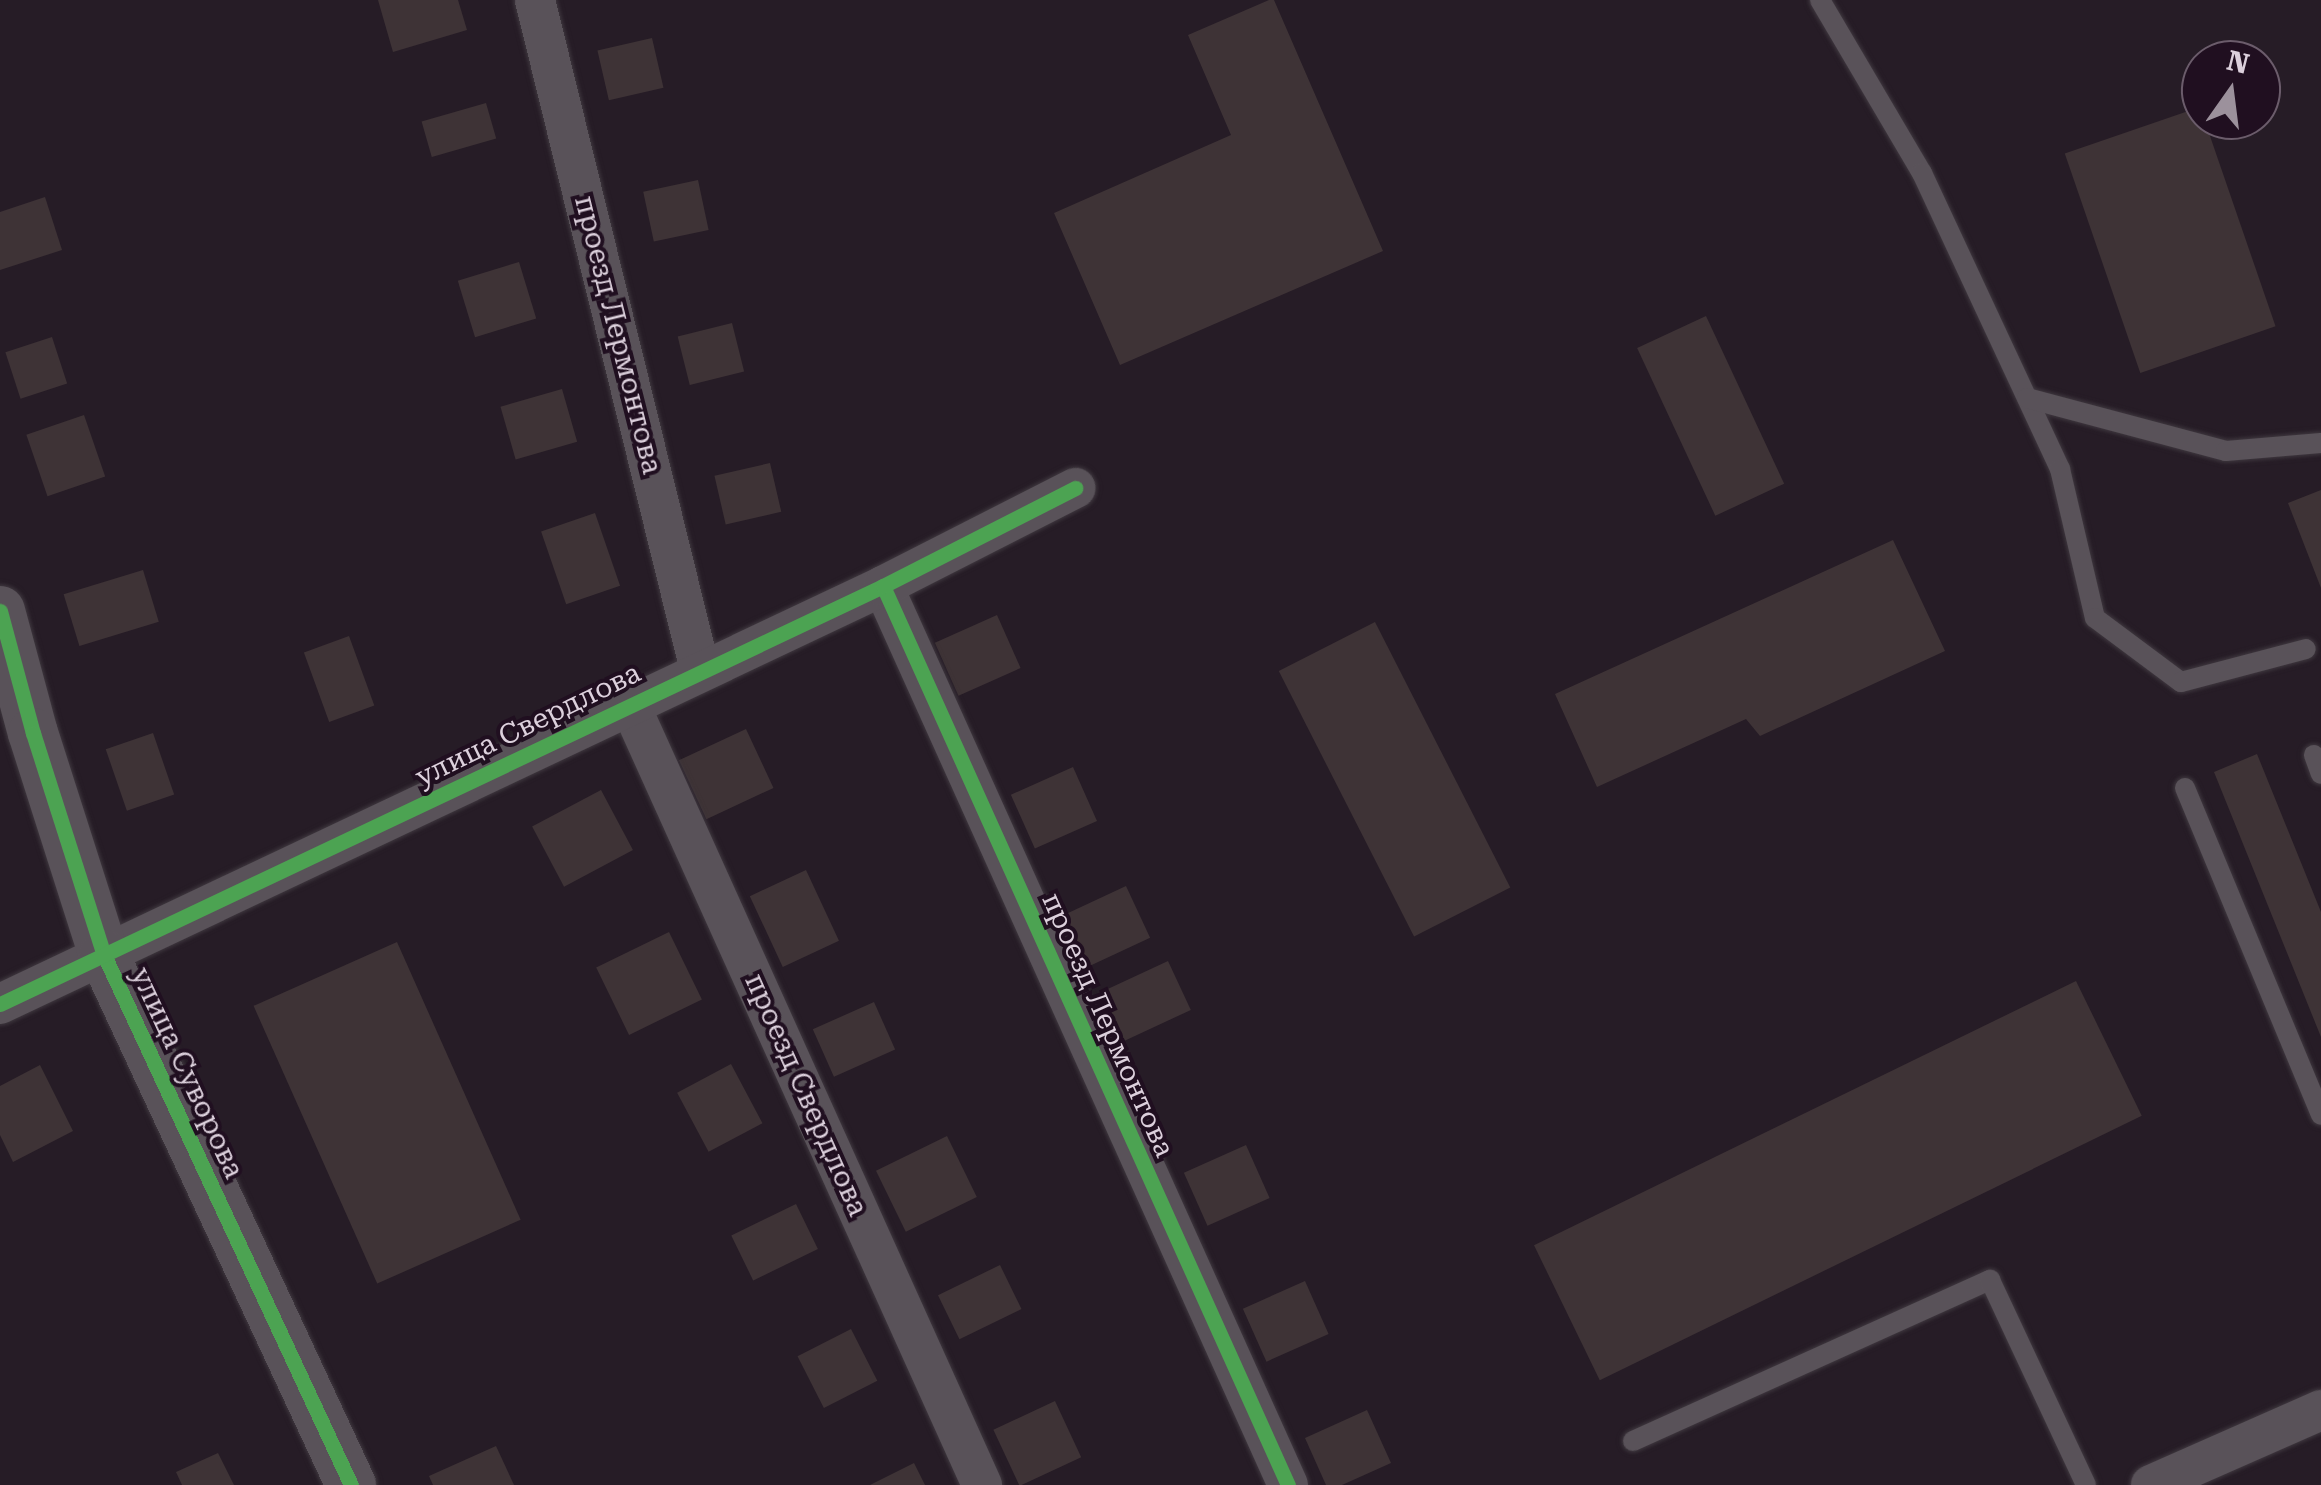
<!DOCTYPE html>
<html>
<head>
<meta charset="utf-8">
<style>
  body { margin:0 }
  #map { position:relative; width:2321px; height:1485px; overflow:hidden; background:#261c26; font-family:"Roboto Serif",serif }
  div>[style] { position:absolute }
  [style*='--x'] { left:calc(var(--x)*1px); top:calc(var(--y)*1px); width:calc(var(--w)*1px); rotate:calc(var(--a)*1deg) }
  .building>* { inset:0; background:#3e3336; transform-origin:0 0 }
  .roads { filter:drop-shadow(0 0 2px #3f383f) drop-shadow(0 0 2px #3f383f) }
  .service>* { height:20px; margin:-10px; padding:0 10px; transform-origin:10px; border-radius:10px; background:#595259 }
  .minor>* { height:40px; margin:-20px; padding:0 20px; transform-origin:20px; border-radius:20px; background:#595259 }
  .tertiary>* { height:50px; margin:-25px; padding:0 25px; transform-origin:25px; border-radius:25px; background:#595259 }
  .cycleway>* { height:15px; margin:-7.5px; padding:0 7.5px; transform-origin:7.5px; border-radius:7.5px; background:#4ca352 }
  span { translate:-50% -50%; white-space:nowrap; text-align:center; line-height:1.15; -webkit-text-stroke:8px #200f20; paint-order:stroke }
  .street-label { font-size:28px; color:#dcd0dc }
  .north { position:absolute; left:2181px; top:40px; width:100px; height:100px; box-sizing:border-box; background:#200f20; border:2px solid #6b5c6b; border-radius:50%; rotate:14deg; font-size:28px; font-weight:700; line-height:40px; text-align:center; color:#dcd0dc }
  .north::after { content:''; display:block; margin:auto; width:35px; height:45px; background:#9c919c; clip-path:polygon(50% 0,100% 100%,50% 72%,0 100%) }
</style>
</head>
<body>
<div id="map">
  <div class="building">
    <i style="clip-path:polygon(378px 0,458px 0,467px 30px,393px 52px)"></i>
    <i style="clip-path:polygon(1269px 0,1274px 0,1383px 251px,1120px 365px,1054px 213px,1231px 135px,1188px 35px)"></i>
    <i style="left:652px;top:38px;width:51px;height:56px;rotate:77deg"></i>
    <i style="left:486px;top:103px;width:37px;height:67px;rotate:74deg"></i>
    <i style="left:2200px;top:107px;width:232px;height:143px;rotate:71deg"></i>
    <i style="left:698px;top:180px;width:51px;height:56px;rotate:78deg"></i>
    <i style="clip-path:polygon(45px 197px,62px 250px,0 270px,0 212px)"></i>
    <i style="left:519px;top:262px;width:59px;height:64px;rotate:73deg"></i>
    <i style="left:1706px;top:316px;width:185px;height:76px;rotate:65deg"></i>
    <i style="left:732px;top:323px;width:50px;height:56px;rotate:76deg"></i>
    <i style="left:52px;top:337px;width:49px;height:49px;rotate:72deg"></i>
    <i style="left:562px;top:389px;width:55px;height:64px;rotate:74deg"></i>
    <i style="left:84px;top:415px;width:65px;height:61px;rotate:71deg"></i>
    <i style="left:770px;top:463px;width:50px;height:57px;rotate:77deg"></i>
    <i style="clip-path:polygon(2321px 490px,2321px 588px,2288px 503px)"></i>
    <i style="left:595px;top:513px;width:77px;height:57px;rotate:71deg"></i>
    <i style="clip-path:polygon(1893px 540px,1945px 651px,1760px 736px,1746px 719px,1597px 787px,1555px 694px)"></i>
    <i style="left:143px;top:570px;width:54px;height:83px;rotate:73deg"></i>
    <i style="left:997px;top:615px;width:58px;height:68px;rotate:66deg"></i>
    <i style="left:1375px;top:622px;width:298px;height:108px;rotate:63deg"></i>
    <i style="left:349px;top:636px;width:74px;height:48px;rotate:70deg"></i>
    <i style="left:746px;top:729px;width:65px;height:74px;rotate:65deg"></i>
    <i style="left:153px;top:733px;width:65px;height:50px;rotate:71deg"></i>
    <i style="clip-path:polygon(2257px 754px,2321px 912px,2321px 1037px,2214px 772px)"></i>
    <i style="left:1073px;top:767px;width:59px;height:68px;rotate:66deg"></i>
    <i style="left:601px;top:790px;width:68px;height:78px;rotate:62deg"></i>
    <i style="left:806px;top:870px;width:78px;height:62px;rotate:65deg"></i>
    <i style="left:1126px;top:886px;width:57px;height:68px;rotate:65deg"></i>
    <i style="left:669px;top:932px;width:75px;height:81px;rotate:64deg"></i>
    <i style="left:397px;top:942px;width:304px;height:157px;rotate:66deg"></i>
    <i style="left:1168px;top:961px;width:54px;height:73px;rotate:65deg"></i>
    <i style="left:2076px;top:981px;width:150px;height:603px;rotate:64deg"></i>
    <i style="left:874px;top:1002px;width:52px;height:67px;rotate:66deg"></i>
    <i style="left:731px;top:1064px;width:67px;height:61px;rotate:62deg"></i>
    <i style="clip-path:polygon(40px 1065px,73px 1131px,13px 1162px,0 1135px,0 1086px)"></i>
    <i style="left:947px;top:1136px;width:68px;height:79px;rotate:64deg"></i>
    <i style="left:1246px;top:1145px;width:58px;height:68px;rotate:66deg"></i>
    <i style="left:796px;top:1204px;width:50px;height:72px;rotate:64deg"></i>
    <i style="left:1000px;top:1265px;width:49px;height:69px;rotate:64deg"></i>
    <i style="left:1305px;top:1281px;width:58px;height:68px;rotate:66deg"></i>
    <i style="left:851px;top:1329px;width:58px;height:60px;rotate:63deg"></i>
    <i style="left:1055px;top:1401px;width:62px;height:68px;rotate:65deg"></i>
    <i style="clip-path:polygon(1367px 1410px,1391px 1463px,1342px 1485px,1326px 1485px,1305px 1438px)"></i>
    <i style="clip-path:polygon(496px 1446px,514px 1485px,433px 1485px,429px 1476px)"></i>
    <i style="clip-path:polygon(218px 1453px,234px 1485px,182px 1485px,176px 1472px)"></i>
    <i style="clip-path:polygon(914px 1463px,925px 1485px,870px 1485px)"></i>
  </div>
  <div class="roads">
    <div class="service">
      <i style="--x:1820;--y:0;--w:201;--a:59.5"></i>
      <i style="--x:1922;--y:173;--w:327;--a:65"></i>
      <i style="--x:2060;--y:469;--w:153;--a:76.8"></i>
      <i style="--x:2095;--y:618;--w:107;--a:36.7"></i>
      <i style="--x:2181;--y:682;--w:129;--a:-14.8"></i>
      <i style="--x:2027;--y:398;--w:206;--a:14.9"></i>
      <i style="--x:2226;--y:451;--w:95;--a:-4.8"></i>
      <i style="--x:2314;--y:755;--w:20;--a:70"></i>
      <i style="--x:2185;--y:788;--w:354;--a:67.4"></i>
      <i style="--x:1633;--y:1441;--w:392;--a:-24.3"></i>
      <i style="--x:1990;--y:1280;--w:226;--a:64.9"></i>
    </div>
    <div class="minor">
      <i style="--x:535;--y:0;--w:690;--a:76.17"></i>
      <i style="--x:883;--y:586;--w:986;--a:65.75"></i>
      <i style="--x:630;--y:705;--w:856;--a:65.71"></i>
      <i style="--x:0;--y:1004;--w:977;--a:-25.33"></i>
      <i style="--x:883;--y:586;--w:216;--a:-27"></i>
      <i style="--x:2151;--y:1485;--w:186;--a:-23.8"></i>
    </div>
    <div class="tertiary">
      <i style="--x:0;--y:611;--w:126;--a:74.9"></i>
      <i style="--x:33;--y:733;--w:233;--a:72.3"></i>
      <i style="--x:104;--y:955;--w:585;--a:65.01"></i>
    </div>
  </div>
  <div class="cycleway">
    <i style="--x:883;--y:586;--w:986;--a:65.75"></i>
    <i style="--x:0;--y:611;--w:126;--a:74.9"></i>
    <i style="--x:33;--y:733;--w:233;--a:72.3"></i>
    <i style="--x:104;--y:955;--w:585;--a:65.01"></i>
    <i style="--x:0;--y:1004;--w:977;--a:-25.33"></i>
    <i style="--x:883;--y:586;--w:216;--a:-27"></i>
  </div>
  <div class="street-label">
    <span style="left:618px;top:335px;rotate:76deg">проезд Лермонтова</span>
    <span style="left:528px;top:725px;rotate:-26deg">улица Свердлова</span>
    <span style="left:1108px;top:1025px;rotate:66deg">проезд Лермонтова</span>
    <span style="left:187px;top:1073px;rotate:65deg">улица Суворова</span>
    <span style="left:806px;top:1095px;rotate:66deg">проезд Свердлова</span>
  </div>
  <div class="north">N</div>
</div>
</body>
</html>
